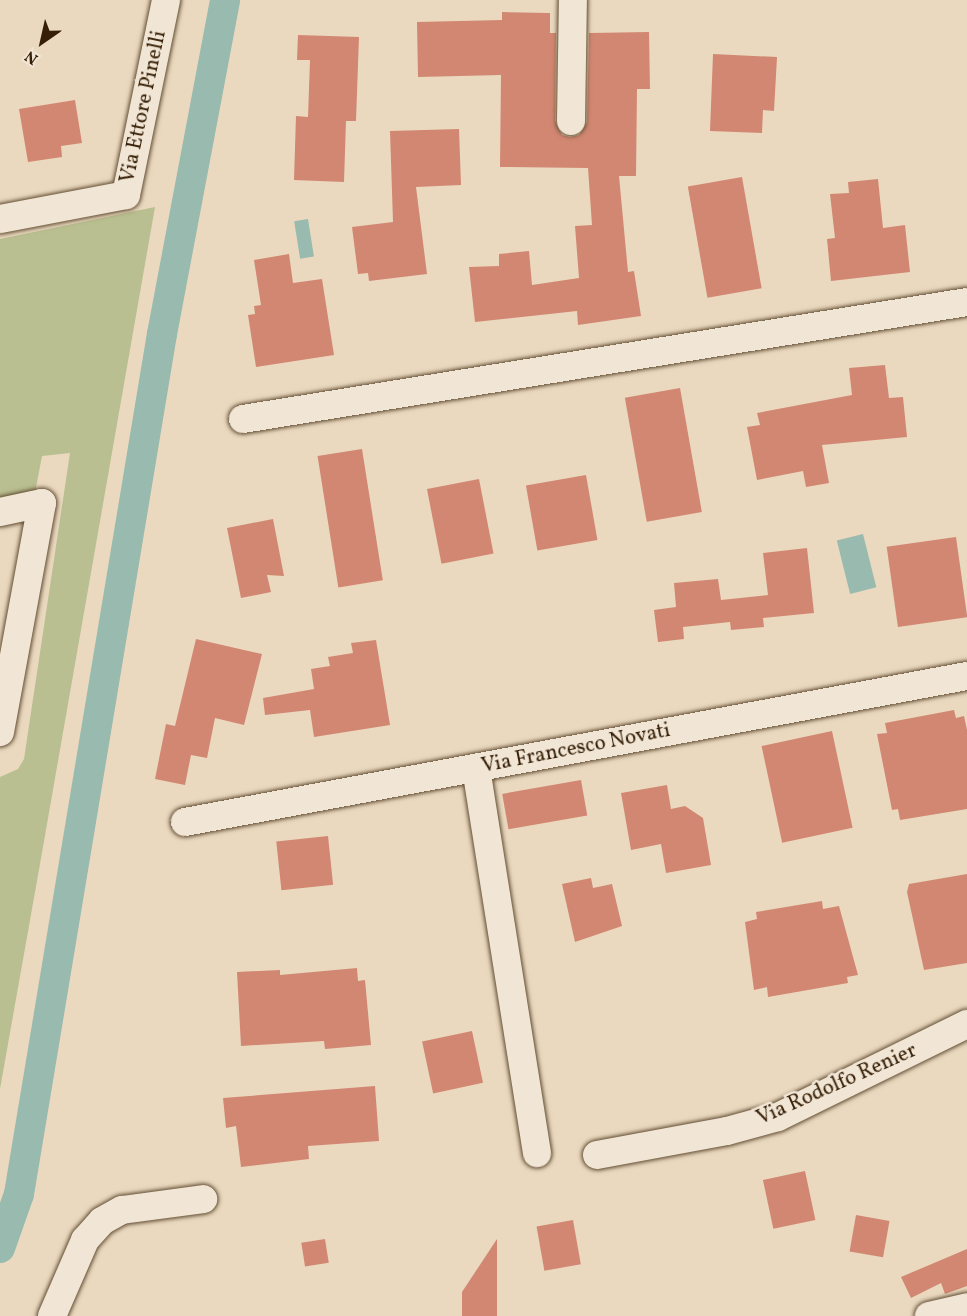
<!DOCTYPE html>
<html>
<head>
<meta charset="utf-8">
<style>
  body { margin:0 }
  #map { position:relative; width:967px; height:1316px; overflow:hidden; background:#ead9bf; font-family:Vollkorn,serif }
  div>[style] { position:absolute }
  [style*='--x'] { left:calc(var(--x)*1px); top:calc(var(--y)*1px); width:calc(var(--w)*1px); rotate:calc(var(--a)*1deg) }
  .green>* { inset:0; background:#b9bf90 }
  .water>* { inset:0; background:#98baaf; transform-origin:0 0 }
  .canal>* { height:30px; margin:-15px; padding:0 15px; transform-origin:15px; border-radius:15px; background:#98baaf }
  .building>* { inset:0; background:#d28772; transform-origin:0 0 }
  .roads { filter:drop-shadow(0 0 2px #634e34) drop-shadow(0 0 2px #634e34) }
  .minor>* { height:28px; margin:-14px; padding:0 14px; transform-origin:14px; border-radius:14px; background:#f1e6d5 }
  span { translate:-50% -50%; white-space:nowrap; text-align:center; line-height:1.15; -webkit-text-stroke:5px #f1e6d5; paint-order:stroke }
  .street-label { font-size:21px; color:#361f06 }
  .north { position:absolute; left:12px; top:12px; width:60px; height:60px; -webkit-text-stroke:4px #f1e6d5; paint-order:stroke; rotate:214deg; font-size:16px; font-weight:700; line-height:24px; text-align:center; color:#361f06 }
  .north::after { content:''; display:block; margin:auto; width:21px; height:27px; background:#361f06; clip-path:polygon(50% 0,100% 100%,50% 72%,0 100%) }
</style>
</head>
<body>
<div id="map">
  <div class="green">
    <i style="clip-path:polygon(155px 207px,40px 864px,0 1089px,0 777px,18px 769px,24px 759px,70px 453px,42px 456px,35px 493px,0 503px,0 239px)"></i>
  </div>
  <div class="water">
    <i style="left:308px;top:219px;width:38px;height:14px;rotate:81deg"></i>
    <i style="left:863px;top:534px;width:55px;height:27px;rotate:76deg"></i>
  </div>
  <div class="canal">
    <i style="--x:0;--y:1248;--w:57;--a:-70.6"></i>
    <i style="--x:19;--y:1194;--w:872;--a:-80.56"></i>
    <i style="--x:162;--y:334;--w:340;--a:-79.3"></i>
  </div>
  <div class="building">
    <i style="clip-path:polygon(502px 12px,550px 13px,550px 33px,556px 33px,555px 121px,562px 135px,570px 137px,579px 135px,587px 122px,589px 33px,649px 32px,650px 89px,637px 89px,636px 176px,619px 176px,628px 272px,634px 271px,641px 316px,578px 325px,577px 311px,475px 322px,469px 267px,499px 266px,499px 254px,529px 251px,532px 285px,579px 278px,575px 226px,592px 225px,588px 168px,500px 167px,501px 75px,418px 77px,417px 22px,502px 20px)"></i>
    <i style="clip-path:polygon(298px 35px,359px 37px,356px 121px,346px 121px,344px 182px,294px 180px,296px 116px,308px 117px,310px 60px,297px 60px)"></i>
    <i style="clip-path:polygon(713px 54px,777px 57px,774px 111px,763px 110px,762px 133px,710px 131px)"></i>
    <i style="clip-path:polygon(75px 100px,82px 143px,61px 146px,62px 157px,28px 162px,19px 109px)"></i>
    <i style="clip-path:polygon(459px 129px,461px 185px,416px 187px,427px 274px,369px 281px,368px 273px,358px 274px,352px 227px,393px 222px,390px 131px)"></i>
    <i style="left:742px;top:177px;width:113px;height:55px;rotate:80deg"></i>
    <i style="clip-path:polygon(878px 179px,883px 228px,905px 225px,910px 272px,831px 281px,827px 239px,835px 238px,830px 194px,849px 193px,848px 182px)"></i>
    <i style="clip-path:polygon(289px 254px,293px 283px,322px 279px,334px 355px,256px 367px,248px 315px,255px 314px,254px 306px,261px 305px,254px 260px)"></i>
    <i style="clip-path:polygon(885px 365px,889px 398px,903px 397px,907px 437px,822px 445px,829px 483px,806px 487px,803px 471px,757px 480px,747px 427px,760px 425px,757px 413px,852px 395px,849px 368px)"></i>
    <i style="left:680px;top:388px;width:126px;height:56px;rotate:80deg"></i>
    <i style="left:362px;top:449px;width:133px;height:45px;rotate:81deg"></i>
    <i style="left:586px;top:475px;width:66px;height:61px;rotate:80deg"></i>
    <i style="left:479px;top:479px;width:76px;height:53px;rotate:79deg"></i>
    <i style="clip-path:polygon(273px 519px,284px 576px,267px 575px,271px 592px,241px 598px,227px 528px)"></i>
    <i style="left:956px;top:537px;width:81px;height:70px;rotate:82deg"></i>
    <i style="clip-path:polygon(807px 548px,814px 613px,763px 618px,764px 627px,731px 630px,730px 622px,683px 627px,684px 639px,658px 642px,654px 610px,676px 607px,674px 583px,718px 579px,721px 600px,768px 595px,763px 553px)"></i>
    <i style="clip-path:polygon(196px 639px,262px 654px,244px 725px,215px 718px,207px 758px,191px 755px,185px 785px,155px 779px,166px 724px,175px 726px)"></i>
    <i style="clip-path:polygon(376px 640px,390px 725px,314px 737px,310px 710px,265px 715px,263px 698px,314px 689px,311px 669px,330px 666px,328px 657px,353px 653px,351px 643px)"></i>
    <i style="clip-path:polygon(954px 710px,956px 718px,964px 716px,967px 730px,967px 809px,900px 820px,898px 809px,892px 810px,877px 734px,887px 733px,885px 723px)"></i>
    <i style="left:832px;top:731px;width:99px;height:72px;rotate:78deg"></i>
    <i style="left:581px;top:780px;width:36px;height:80px;rotate:80deg"></i>
    <i style="clip-path:polygon(667px 785px,671px 809px,685px 806px,703px 818px,711px 865px,666px 873px,661px 844px,631px 850px,621px 793px)"></i>
    <i style="left:328px;top:836px;width:49px;height:52px;rotate:84deg"></i>
    <i style="clip-path:polygon(967px 874px,967px 963px,924px 970px,907px 892px,909px 884px)"></i>
    <i style="clip-path:polygon(591px 878px,593px 888px,612px 884px,622px 926px,575px 942px,562px 884px)"></i>
    <i style="clip-path:polygon(822px 901px,823px 909px,839px 906px,858px 975px,847px 977px,848px 983px,768px 997px,767px 987px,754px 990px,745px 922px,757px 919px,756px 912px)"></i>
    <i style="clip-path:polygon(357px 968px,358px 981px,365px 980px,371px 1045px,325px 1049px,324px 1041px,241px 1046px,237px 972px,280px 970px,280px 975px)"></i>
    <i style="left:472px;top:1031px;width:53px;height:51px;rotate:78deg"></i>
    <i style="clip-path:polygon(375px 1086px,379px 1141px,308px 1146px,309px 1159px,241px 1167px,236px 1126px,226px 1128px,223px 1098px)"></i>
    <i style="left:805px;top:1171px;width:50px;height:43px;rotate:78deg"></i>
    <i style="left:856px;top:1215px;width:34px;height:37px;rotate:10deg"></i>
    <i style="left:573px;top:1220px;width:45px;height:37px;rotate:80deg"></i>
    <i style="left:325px;top:1239px;width:24px;height:24px;rotate:81deg"></i>
    <i style="clip-path:polygon(497px 1239px,497px 1316px,462px 1316px,462px 1292px)"></i>
    <i style="clip-path:polygon(967px 1249px,967px 1286px,945px 1294px,941px 1283px,911px 1298px,901px 1277px)"></i>
  </div>
  <div class="roads">
    <div class="minor">
      <i style="--x:571;--y:121;--w:121;--a:-89.1"></i>
      <i style="--x:0;--y:219;--w:128;--a:-10.8"></i>
      <i style="--x:126;--y:195;--w:199;--a:-78.4"></i>
      <i style="--x:243;--y:419;--w:733;--a:-9.18"></i>
      <i style="--x:0;--y:512;--w:43;--a:-12.1"></i>
      <i style="--x:42;--y:503;--w:233;--a:100.4"></i>
      <i style="--x:476;--y:768;--w:390;--a:81"></i>
      <i style="--x:185;--y:822;--w:796;--a:-10.58"></i>
      <i style="--x:597;--y:1155;--w:132;--a:-10.5"></i>
      <i style="--x:727;--y:1131;--w:53;--a:-15.4"></i>
      <i style="--x:778;--y:1117;--w:211;--a:-26.2"></i>
      <i style="--x:52;--y:1316;--w:83;--a:-66.5"></i>
      <i style="--x:85;--y:1240;--w:25;--a:-48"></i>
      <i style="--x:102;--y:1221;--w:23;--a:-29"></i>
      <i style="--x:122;--y:1210;--w:82;--a:-7.7"></i>
      <i style="--x:929;--y:1316;--w:39;--a:-13"></i>
    </div>
  </div>
  <div class="street-label">
    <span style="left:144px;top:107px;rotate:-78deg">Via Ettore Pinelli</span>
    <span style="left:576px;top:749px;rotate:-11deg">Via Francesco Novati</span>
    <span style="left:837px;top:1085px;rotate:-24deg">Via Rodolfo Renier</span>
  </div>
  <div class="north">N</div>
</div>
</body>
</html>
